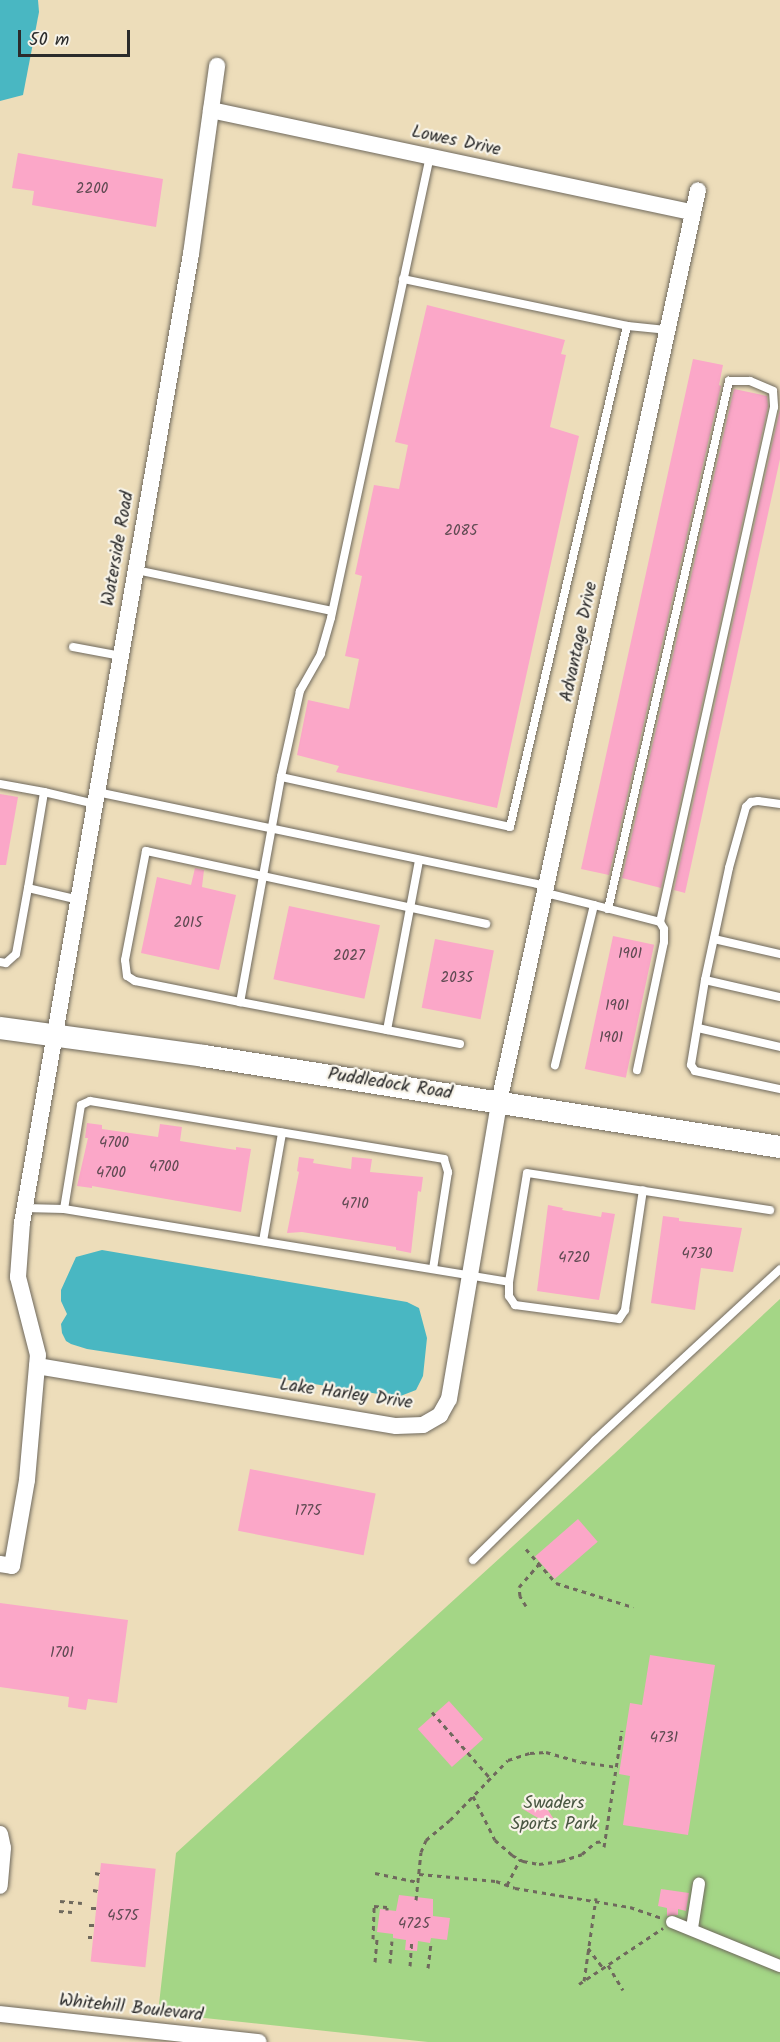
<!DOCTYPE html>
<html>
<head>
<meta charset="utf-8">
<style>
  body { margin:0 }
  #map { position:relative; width:780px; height:2042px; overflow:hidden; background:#edddba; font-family:Kalam,sans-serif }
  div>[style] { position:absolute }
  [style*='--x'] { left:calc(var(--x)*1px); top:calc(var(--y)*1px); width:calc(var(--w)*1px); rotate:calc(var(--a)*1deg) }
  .green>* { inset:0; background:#a4d686 }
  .water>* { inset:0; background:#49b7c2 }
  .building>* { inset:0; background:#fba7c8; transform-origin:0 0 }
  .path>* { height:3px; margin-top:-1.5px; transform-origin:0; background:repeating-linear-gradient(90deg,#6f695d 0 4.5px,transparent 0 9px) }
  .roads { filter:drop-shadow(0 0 2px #6f695d) drop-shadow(0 0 2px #6f695d) }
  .service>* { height:8px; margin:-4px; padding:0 4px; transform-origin:4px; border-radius:4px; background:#fff }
  .pedestrian>* { height:12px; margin:-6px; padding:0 6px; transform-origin:6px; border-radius:6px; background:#fff }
  .minor>* { height:16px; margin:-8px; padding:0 8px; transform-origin:8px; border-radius:8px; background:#fff }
  .secondary>* { height:22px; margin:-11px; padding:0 11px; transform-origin:11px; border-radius:11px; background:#fff }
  span { translate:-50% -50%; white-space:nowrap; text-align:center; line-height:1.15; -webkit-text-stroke:4.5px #f7f3e8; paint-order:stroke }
  .number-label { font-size:15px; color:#5f4a52 }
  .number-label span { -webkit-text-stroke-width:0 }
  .street-label { font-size:18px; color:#2b2b2b }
  .park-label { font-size:18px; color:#495642 }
  .scale { position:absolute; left:18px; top:30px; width:112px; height:27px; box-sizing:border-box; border:3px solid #2b2b2b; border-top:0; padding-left:8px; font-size:18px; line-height:21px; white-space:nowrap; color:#2b2b2b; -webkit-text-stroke:4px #f7f3e8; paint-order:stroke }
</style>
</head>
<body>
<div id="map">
  <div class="green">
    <i style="clip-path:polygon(780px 1299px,780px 2042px,428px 2042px,158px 2013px,176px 1853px,614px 1454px)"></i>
  </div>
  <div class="water">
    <i style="clip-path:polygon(0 0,38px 0,39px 12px,23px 95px,0 101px)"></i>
    <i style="clip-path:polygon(102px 1250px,407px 1302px,419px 1308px,427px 1338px,423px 1376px,416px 1390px,398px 1397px,87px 1349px,71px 1344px,66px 1341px,62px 1333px,61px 1324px,67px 1314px,61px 1301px,61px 1290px,76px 1257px)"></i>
  </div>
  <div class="building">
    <i style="clip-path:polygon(18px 153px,163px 179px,156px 227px,32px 205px,34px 191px,12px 188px)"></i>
    <i style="clip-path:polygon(427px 305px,565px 340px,561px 354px,566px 355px,550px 427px,579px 436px,497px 808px,336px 772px,339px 766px,297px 755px,308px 700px,349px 709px,359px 659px,345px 656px,362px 576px,355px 574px,374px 485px,399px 489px,408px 445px,395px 442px)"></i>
    <i style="clip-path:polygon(693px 359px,723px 365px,719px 385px,721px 386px,609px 875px,581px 869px)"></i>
    <i style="clip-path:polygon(734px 389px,767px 396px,768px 406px,661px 888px,622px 878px)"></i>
    <i style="clip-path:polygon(780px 409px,780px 459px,685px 893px,674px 890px)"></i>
    <i style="clip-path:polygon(0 794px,18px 797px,6px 865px,0 865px)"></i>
    <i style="clip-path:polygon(195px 868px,204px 870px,202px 887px,236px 895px,219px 970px,141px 953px,157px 877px,191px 885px)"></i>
    <i style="left:289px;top:906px;width:93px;height:75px;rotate:12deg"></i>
    <i style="left:613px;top:936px;width:42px;height:136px;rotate:12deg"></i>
    <i style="left:435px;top:939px;width:60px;height:70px;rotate:11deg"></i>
    <i style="clip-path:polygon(87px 1123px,102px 1125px,102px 1129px,158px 1137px,160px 1124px,182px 1127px,180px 1141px,236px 1150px,236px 1147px,251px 1149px,241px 1212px,92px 1186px,92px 1188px,77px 1186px,88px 1138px,85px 1138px)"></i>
    <i style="clip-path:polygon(299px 1157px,314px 1159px,313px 1163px,351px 1169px,352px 1157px,372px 1159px,370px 1172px,423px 1177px,421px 1192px,418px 1191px,411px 1253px,396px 1250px,396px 1247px,302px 1232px,287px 1233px,299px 1172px,297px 1171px)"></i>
    <i style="clip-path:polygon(548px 1205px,563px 1208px,562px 1210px,601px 1217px,602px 1212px,615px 1214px,599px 1300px,537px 1291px)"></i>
    <i style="clip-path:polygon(663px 1216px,679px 1218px,679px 1221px,742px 1228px,733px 1272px,701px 1268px,695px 1310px,651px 1303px)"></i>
    <i style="left:250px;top:1469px;width:128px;height:63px;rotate:11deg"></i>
    <i style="left:578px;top:1519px;width:30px;height:57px;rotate:49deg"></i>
    <i style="clip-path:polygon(0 1603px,128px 1620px,117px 1703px,88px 1699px,86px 1710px,68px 1707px,69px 1697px,0 1687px)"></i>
    <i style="clip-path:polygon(650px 1655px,715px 1665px,688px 1835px,623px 1825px,630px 1776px,619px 1774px,630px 1703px,642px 1705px)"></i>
    <i style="left:449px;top:1701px;width:51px;height:42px;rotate:48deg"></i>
    <i style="clip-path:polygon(544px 1804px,555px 1821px,538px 1818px,521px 1808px)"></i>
    <i style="left:101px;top:1863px;width:55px;height:99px;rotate:6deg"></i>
    <i style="clip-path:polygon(661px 1889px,689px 1893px,686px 1911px,678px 1909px,678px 1915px,667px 1916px,667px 1908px,658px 1906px)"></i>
    <i style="clip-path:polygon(399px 1895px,433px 1899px,433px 1916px,450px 1918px,447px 1940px,431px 1938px,430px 1943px,418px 1941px,417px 1951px,405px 1950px,406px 1940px,393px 1938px,393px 1934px,377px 1932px,380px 1909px,396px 1911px)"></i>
  </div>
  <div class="path">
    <i style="--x:526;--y:1549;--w:45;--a:48.6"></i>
    <i style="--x:556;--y:1583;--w:81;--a:17.3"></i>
    <i style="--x:526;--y:1606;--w:12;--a:-121"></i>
    <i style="--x:520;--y:1596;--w:9;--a:-96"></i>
    <i style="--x:519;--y:1587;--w:30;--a:-49"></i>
    <i style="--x:432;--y:1712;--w:88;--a:48.7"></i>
    <i style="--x:473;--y:1796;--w:49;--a:63.4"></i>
    <i style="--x:495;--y:1840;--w:23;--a:41"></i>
    <i style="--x:512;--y:1855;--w:13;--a:29"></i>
    <i style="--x:523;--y:1861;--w:16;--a:11"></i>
    <i style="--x:539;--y:1864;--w:22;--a:-8"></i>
    <i style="--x:561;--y:1861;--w:22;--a:-18"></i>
    <i style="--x:582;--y:1854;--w:18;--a:-41"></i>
    <i style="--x:596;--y:1842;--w:9;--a:-6"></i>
    <i style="--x:604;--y:1847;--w:118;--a:-81.3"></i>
    <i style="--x:95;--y:1873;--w:5;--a:11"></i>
    <i style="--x:375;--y:1873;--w:44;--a:11.8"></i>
    <i style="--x:419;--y:1874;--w:77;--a:5.2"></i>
    <i style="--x:496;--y:1881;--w:20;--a:20"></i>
    <i style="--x:515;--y:1888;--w:117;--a:9.4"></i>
    <i style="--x:630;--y:1907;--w:34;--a:19"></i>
    <i style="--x:507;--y:1885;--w:29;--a:-63"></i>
    <i style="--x:93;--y:1890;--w:5;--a:11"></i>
    <i style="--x:416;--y:1900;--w:48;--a:-84.1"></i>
    <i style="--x:421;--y:1852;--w:13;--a:-67"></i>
    <i style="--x:426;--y:1840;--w:31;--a:-40"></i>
    <i style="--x:450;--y:1820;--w:83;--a:-46"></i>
    <i style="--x:508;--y:1760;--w:23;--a:-18"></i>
    <i style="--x:530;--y:1753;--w:16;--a:-4"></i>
    <i style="--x:546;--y:1752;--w:37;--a:16"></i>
    <i style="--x:582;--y:1762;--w:35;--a:8"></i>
    <i style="--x:60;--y:1901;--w:22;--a:5"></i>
    <i style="--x:91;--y:1908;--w:5;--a:0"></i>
    <i style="--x:59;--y:1911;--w:13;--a:4"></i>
    <i style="--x:89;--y:1925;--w:5;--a:0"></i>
    <i style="--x:88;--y:1937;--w:4;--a:0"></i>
    <i style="--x:373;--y:1939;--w:33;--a:-88"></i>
    <i style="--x:374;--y:1906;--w:13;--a:4"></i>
    <i style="--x:387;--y:1907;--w:3;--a:90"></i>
    <i style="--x:588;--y:1948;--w:25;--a:53"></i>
    <i style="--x:375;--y:1962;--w:23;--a:-85"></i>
    <i style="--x:390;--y:1963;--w:22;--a:-85"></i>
    <i style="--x:608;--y:1965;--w:29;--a:59"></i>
    <i style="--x:410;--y:1966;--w:26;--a:-86"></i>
    <i style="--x:428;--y:1968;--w:23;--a:-83"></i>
    <i style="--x:584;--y:1981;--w:84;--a:-81.8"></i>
    <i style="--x:579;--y:1984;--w:101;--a:-33.7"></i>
  </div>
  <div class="roads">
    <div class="service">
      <i style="--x:430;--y:156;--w:472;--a:102.1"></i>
      <i style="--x:331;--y:618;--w:37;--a:106"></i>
      <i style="--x:321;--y:654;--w:43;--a:119.6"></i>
      <i style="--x:300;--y:691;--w:88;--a:102.5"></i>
      <i style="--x:281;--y:777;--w:229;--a:100.3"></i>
      <i style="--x:240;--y:1002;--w:224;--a:10.8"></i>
      <i style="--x:403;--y:279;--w:229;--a:11.8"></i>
      <i style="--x:136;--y:570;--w:200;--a:11.8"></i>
      <i style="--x:73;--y:647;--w:49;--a:10.6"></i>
      <i style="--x:281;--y:777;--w:234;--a:12.3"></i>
      <i style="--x:510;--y:827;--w:514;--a:-76.86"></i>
      <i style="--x:627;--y:326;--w:40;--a:5.7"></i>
      <i style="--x:0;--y:784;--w:45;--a:10.3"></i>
      <i style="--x:97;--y:792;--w:460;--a:11.8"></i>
      <i style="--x:780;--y:804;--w:22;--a:-172"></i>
      <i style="--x:758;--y:801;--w:7;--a:172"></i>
      <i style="--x:751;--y:802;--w:7;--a:135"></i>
      <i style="--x:746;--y:807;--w:63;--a:105.6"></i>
      <i style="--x:729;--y:868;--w:115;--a:102.1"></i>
      <i style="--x:705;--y:980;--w:86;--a:99.4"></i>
      <i style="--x:691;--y:1065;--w:7;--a:56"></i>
      <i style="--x:695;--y:1071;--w:87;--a:12"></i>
      <i style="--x:546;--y:893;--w:49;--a:14"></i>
      <i style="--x:594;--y:905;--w:165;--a:103.7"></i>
      <i style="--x:79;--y:900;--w:52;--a:-166.8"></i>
      <i style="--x:28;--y:888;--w:97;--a:-80.5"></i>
      <i style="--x:44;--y:792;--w:52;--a:13.2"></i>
      <i style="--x:594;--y:905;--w:68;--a:14.4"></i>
      <i style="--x:660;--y:922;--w:8;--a:60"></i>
      <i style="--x:664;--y:929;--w:13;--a:90"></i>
      <i style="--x:664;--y:942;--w:131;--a:101.9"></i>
      <i style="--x:608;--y:909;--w:542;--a:-77.09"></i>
      <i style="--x:729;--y:381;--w:21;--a:0"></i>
      <i style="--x:750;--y:381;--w:25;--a:23"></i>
      <i style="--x:773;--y:391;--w:16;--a:86"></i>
      <i style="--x:774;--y:407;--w:527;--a:102.48"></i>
      <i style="--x:714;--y:939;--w:68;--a:12.8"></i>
      <i style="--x:0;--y:962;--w:6;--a:9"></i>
      <i style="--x:6;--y:963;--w:13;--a:-42"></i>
      <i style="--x:16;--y:954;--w:67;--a:-79.7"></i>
      <i style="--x:705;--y:980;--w:77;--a:12.8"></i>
      <i style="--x:240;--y:1002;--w:107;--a:-168.7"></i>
      <i style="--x:135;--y:981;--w:9;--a:-148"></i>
      <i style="--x:127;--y:976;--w:16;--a:-97"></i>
      <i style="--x:125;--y:960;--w:111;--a:-79.1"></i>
      <i style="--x:146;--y:851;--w:348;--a:12.1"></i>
      <i style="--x:698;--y:1028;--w:84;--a:13"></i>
      <i style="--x:387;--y:1030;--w:173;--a:-79.3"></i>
      <i style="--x:24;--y:1208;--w:40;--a:1.4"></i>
      <i style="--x:64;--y:1209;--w:451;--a:9.3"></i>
      <i style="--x:509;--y:1282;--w:14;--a:90"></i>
      <i style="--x:509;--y:1296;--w:11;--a:56"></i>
      <i style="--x:515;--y:1305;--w:105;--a:7.7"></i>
      <i style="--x:619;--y:1319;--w:11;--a:-56"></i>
      <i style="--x:625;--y:1310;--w:121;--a:-81.5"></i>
      <i style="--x:64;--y:1209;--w:105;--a:-80.7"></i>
      <i style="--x:81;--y:1105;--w:10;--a:-24"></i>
      <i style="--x:90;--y:1101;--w:359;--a:9.3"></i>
      <i style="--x:444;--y:1159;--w:14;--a:73"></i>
      <i style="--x:448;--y:1172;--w:98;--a:98.8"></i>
      <i style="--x:263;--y:1241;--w:110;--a:-80"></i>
      <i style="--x:509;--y:1282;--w:110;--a:-80.6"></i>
      <i style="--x:527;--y:1173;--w:246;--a:8.7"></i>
      <i style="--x:473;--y:1560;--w:171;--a:-44.5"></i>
      <i style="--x:595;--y:1440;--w:252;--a:-42.7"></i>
    </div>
    <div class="pedestrian">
      <i style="--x:672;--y:1922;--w:117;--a:22.2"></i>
      <i style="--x:692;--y:1928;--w:45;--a:-81"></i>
    </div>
    <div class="minor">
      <i style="--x:211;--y:110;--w:492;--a:12"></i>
      <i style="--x:37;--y:1366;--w:364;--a:9.5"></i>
      <i style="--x:396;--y:1426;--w:27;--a:-2"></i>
      <i style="--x:423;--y:1425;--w:20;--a:-30"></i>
      <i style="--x:440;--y:1415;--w:18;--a:-61"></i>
      <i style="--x:449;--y:1399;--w:301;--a:-80.4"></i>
      <i style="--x:499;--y:1102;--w:933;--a:-77.69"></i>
      <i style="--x:0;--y:1564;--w:12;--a:9"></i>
      <i style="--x:12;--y:1566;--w:87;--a:-80.1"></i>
      <i style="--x:27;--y:1480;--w:125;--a:-85"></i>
      <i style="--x:38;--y:1355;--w:81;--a:-104.4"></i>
      <i style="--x:18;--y:1277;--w:54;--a:-85.8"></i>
      <i style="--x:22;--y:1223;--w:984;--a:-80.11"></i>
      <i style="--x:191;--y:254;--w:190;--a:-82.1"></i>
      <i style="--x:0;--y:1834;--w:14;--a:78"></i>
      <i style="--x:3;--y:1848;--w:38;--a:95"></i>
      <i style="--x:0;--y:2014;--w:260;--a:6.2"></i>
    </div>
    <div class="secondary">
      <i style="--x:0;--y:1028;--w:206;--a:7.8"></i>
      <i style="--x:204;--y:1056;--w:583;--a:8.98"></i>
    </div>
  </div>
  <div class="number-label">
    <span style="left:92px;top:190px">2200</span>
    <span style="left:461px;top:532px">2085</span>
    <span style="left:188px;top:924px">2015</span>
    <span style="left:630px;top:955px">1901</span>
    <span style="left:349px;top:957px">2027</span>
    <span style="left:457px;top:979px">2035</span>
    <span style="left:617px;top:1007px">1901</span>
    <span style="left:611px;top:1039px">1901</span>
    <span style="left:114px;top:1144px">4700</span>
    <span style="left:164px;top:1168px">4700</span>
    <span style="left:111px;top:1174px">4700</span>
    <span style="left:355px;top:1205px">4710</span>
    <span style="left:697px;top:1255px">4730</span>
    <span style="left:574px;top:1259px">4720</span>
    <span style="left:308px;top:1512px">1775</span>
    <span style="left:62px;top:1654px">1701</span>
    <span style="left:664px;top:1739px">4731</span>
    <span style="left:123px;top:1917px">4575</span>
    <span style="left:414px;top:1925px">4725</span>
  </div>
  <div class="street-label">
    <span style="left:456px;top:142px;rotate:12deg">Lowes Drive</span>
    <span style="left:119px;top:549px;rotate:-80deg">Waterside Road</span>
    <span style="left:580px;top:642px;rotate:-78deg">Advantage Drive</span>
    <span style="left:390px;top:1085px;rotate:9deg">Puddledock Road</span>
    <span style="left:346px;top:1395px;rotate:8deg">Lake Harley Drive</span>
    <span style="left:131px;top:2009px;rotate:6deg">Whitehill Boulevard</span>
  </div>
  <div class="park-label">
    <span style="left:554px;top:1815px">Swaders<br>Sports Park</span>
  </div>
  <div class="scale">50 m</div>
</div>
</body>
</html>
